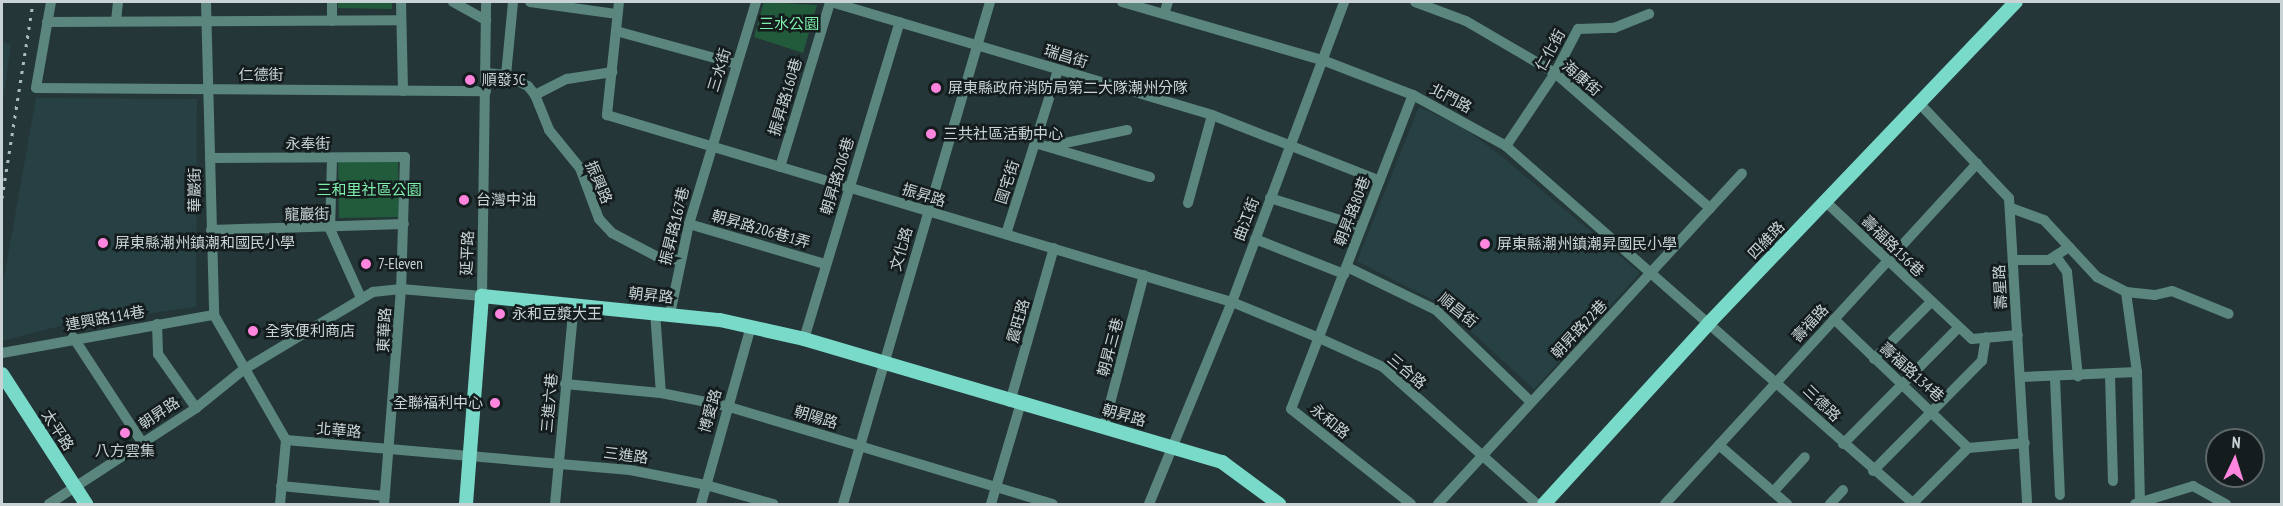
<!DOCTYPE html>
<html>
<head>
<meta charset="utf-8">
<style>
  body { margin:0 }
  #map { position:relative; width:2283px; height:506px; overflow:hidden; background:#253638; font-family:"PT Sans Narrow","Noto Sans TC",sans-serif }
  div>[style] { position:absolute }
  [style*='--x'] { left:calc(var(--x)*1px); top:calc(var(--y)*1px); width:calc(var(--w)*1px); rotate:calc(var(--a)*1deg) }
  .built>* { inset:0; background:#264044 }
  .green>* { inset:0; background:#225b3b; transform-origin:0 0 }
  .minor>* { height:10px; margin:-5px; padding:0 5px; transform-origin:5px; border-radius:5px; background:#5a867e }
  .major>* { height:14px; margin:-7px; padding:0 7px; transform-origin:7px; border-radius:7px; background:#79daca }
  .rail>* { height:3px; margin-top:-1.5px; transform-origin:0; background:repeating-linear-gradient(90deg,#afbabc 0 3px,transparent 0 9px) }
  .dots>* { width:16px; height:16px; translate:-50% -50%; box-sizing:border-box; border:3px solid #141c1d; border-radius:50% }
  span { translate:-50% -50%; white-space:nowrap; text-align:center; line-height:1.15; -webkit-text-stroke:5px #141c1d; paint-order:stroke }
  .park-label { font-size:15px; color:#7ef0ac }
  .street-label { font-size:15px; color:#c9d3d5 }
  .poi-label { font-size:15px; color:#c9d3d5 }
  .left { translate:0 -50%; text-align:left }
  .right { translate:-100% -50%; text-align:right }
  .frame { position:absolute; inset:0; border:3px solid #c9d3d5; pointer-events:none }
  .north { position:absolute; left:2205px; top:428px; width:60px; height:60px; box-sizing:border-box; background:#141c1d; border:2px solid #5c6567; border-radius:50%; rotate:4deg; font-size:16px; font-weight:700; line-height:24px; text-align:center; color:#c9d3d5 }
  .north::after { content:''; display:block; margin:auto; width:21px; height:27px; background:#ff85df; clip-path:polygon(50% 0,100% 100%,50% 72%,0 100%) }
</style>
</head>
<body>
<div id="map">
  <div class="built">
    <i style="clip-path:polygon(2px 42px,11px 45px,2px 106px)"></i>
    <i style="clip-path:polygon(36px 98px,197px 99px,196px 307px,60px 326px,2px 341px,2px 289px)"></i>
    <i style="clip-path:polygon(1419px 107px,1464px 128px,1501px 156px,1640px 273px,1534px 389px,1441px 304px,1357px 261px)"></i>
  </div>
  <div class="green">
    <i style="clip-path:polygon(338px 2px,392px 2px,392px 9px,338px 8px)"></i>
    <i style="clip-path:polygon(764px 2px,817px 5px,803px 53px,754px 37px)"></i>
    <i style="left:398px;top:161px;width:56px;height:60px;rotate:89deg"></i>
  </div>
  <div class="minor">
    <i style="--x:51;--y:2;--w:87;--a:99.9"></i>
    <i style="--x:36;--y:88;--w:450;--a:0.4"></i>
    <i style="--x:206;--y:2;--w:313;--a:88.5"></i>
    <i style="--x:214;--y:315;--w:144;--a:60.1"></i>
    <i style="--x:286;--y:440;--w:345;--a:5"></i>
    <i style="--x:630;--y:470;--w:77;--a:11.2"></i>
    <i style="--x:706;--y:485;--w:70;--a:15.8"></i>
    <i style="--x:332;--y:2;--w:19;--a:90"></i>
    <i style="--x:401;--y:2;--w:89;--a:88.7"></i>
    <i style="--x:453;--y:2;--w:38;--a:29"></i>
    <i style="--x:530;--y:2;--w:88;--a:7.9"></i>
    <i style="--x:619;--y:2;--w:114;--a:96.1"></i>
    <i style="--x:607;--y:115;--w:652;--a:16.66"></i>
    <i style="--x:1232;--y:302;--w:92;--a:22.4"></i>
    <i style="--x:1317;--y:337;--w:72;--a:24.4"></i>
    <i style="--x:1383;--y:367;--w:206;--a:41.7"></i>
    <i style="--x:831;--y:2;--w:397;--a:16.5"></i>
    <i style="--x:1212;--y:115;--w:180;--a:21.4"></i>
    <i style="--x:1122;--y:2;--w:211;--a:16.2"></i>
    <i style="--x:1325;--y:61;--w:94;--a:21.1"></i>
    <i style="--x:1413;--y:95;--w:106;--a:28.7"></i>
    <i style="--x:1506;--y:146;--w:543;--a:41.27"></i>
    <i style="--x:1415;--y:2;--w:54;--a:20.4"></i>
    <i style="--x:1466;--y:21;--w:103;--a:30.3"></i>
    <i style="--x:1555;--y:73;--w:206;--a:41.1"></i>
    <i style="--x:1164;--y:14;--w:13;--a:-72"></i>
    <i style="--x:116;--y:21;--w:19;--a:-84"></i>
    <i style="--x:47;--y:22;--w:354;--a:-0.3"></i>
    <i style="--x:616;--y:31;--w:125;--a:15.3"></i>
    <i style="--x:486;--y:73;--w:20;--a:6"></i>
    <i style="--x:506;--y:75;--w:25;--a:27"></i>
    <i style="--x:528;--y:86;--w:11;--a:52"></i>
    <i style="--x:535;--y:95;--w:38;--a:68"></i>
    <i style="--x:549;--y:130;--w:49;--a:50.8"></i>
    <i style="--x:580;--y:168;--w:54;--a:69.6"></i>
    <i style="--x:599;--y:219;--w:19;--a:47"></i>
    <i style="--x:612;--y:233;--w:52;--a:27.6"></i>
    <i style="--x:658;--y:257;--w:22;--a:8"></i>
    <i style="--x:506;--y:75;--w:73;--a:-84.5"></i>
    <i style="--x:535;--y:95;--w:36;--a:-27"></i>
    <i style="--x:567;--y:79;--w:46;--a:-8.8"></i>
    <i style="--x:1920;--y:104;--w:129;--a:46.6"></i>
    <i style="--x:2009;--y:198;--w:307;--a:86.6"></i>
    <i style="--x:1035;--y:143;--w:120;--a:16.5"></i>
    <i style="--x:1051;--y:146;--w:78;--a:-11.9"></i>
    <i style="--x:1506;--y:146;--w:88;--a:-56.1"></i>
    <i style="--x:1555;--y:73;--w:50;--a:-62.4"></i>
    <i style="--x:1578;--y:29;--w:36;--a:-2"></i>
    <i style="--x:1614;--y:28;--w:38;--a:-22"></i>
    <i style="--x:210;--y:158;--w:195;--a:-0.3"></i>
    <i style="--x:405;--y:157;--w:132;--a:91.7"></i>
    <i style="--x:401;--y:289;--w:216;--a:94.5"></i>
    <i style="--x:332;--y:159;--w:70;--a:91.6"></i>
    <i style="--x:330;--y:229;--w:76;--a:65.8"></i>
    <i style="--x:780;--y:167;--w:172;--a:-73.1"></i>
    <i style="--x:1270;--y:198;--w:96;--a:17.5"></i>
    <i style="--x:1826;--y:202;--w:200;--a:43.2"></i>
    <i style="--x:1972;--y:339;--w:46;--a:-5"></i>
    <i style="--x:1188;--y:203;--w:91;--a:-74.7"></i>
    <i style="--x:2011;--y:208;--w:35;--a:20"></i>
    <i style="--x:2044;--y:220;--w:78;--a:47.1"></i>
    <i style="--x:2097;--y:277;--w:33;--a:27"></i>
    <i style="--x:2126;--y:292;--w:29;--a:6"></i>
    <i style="--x:2155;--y:295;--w:17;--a:-13"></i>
    <i style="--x:2172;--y:291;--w:61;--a:22"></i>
    <i style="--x:689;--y:224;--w:142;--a:16.4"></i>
    <i style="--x:211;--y:230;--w:193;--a:-1.8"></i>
    <i style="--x:1006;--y:234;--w:172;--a:-72.4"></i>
    <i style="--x:1255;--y:239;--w:96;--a:21.5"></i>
    <i style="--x:2057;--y:258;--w:17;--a:54"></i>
    <i style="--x:2067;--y:272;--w:105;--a:84"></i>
    <i style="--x:2014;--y:260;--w:35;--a:0"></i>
    <i style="--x:2049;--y:260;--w:24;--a:-33"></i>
    <i style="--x:1347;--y:267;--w:99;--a:25.8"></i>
    <i style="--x:1436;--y:310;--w:132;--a:44.1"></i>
    <i style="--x:2126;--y:292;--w:81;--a:82.2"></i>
    <i style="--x:2137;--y:372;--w:130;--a:88.7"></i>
    <i style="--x:655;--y:312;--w:81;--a:85.8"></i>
    <i style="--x:670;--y:314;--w:92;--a:-78.1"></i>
    <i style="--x:689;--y:224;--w:232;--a:-73.2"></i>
    <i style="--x:1834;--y:319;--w:186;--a:43.9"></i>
    <i style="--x:157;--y:324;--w:30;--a:88"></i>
    <i style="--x:158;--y:354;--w:66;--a:54.9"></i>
    <i style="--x:73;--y:337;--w:128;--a:56.8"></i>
    <i style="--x:804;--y:339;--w:331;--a:-73.2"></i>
    <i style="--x:2;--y:353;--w:215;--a:-10.2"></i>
    <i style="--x:1874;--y:359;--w:81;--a:-45"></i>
    <i style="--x:2110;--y:375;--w:106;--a:88.4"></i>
    <i style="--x:2022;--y:377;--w:115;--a:-2.5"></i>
    <i style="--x:2055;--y:378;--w:117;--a:87.6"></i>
    <i style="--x:565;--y:384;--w:96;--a:5.4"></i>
    <i style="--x:661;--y:393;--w:66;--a:11.3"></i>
    <i style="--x:726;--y:406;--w:341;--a:16.7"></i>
    <i style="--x:1010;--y:402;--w:160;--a:-74.1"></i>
    <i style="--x:1104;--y:426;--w:156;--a:-75.2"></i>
    <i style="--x:1843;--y:444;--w:163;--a:-45.2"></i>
    <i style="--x:1719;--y:445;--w:90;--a:40.9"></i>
    <i style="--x:1873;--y:471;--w:155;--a:-45.3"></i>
    <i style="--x:1982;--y:361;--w:24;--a:-81"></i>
    <i style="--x:281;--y:486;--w:104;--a:5.5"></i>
    <i style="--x:1773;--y:492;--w:47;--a:-47.6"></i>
    <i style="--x:49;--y:504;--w:176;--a:-33.1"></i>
    <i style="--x:196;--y:408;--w:60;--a:-39"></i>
    <i style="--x:243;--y:370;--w:152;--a:-31"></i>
    <i style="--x:373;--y:292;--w:28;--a:-6"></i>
    <i style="--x:401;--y:289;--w:81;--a:4.9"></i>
    <i style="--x:482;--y:296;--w:294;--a:-89.2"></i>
    <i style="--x:280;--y:504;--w:64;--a:-84.6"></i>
    <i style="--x:555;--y:504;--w:201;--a:-84.6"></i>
    <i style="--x:701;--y:504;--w:185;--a:-74.3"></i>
    <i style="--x:843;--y:504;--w:523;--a:-73.68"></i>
    <i style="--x:991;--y:504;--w:102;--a:-73.5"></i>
    <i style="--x:1149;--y:504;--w:218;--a:-67.7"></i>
    <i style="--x:1232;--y:302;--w:320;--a:-69.5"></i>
    <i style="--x:1411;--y:504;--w:153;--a:-141.6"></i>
    <i style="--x:1291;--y:409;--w:337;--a:-68.8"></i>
    <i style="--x:1438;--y:504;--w:449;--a:-47.4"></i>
    <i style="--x:1665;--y:504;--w:462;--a:-47.5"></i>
    <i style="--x:1830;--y:504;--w:19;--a:-47"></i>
    <i style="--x:1912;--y:504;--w:79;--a:-45"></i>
    <i style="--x:1968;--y:448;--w:57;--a:-5"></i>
    <i style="--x:2135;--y:504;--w:61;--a:-17.2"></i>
    <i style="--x:2193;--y:486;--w:38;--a:29"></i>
  </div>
  <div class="major">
    <i style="--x:2;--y:374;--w:155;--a:57.1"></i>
    <i style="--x:466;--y:504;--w:209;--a:-85.6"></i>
    <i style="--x:482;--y:296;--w:239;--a:5.8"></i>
    <i style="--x:720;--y:320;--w:86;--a:12.7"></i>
    <i style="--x:804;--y:339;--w:436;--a:16.4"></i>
    <i style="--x:1222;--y:462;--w:71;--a:36.4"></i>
    <i style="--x:1544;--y:504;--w:245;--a:-47.6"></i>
    <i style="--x:1709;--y:323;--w:444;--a:-46.3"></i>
  </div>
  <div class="rail">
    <i style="--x:2;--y:198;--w:198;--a:-81"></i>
  </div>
  <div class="dots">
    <i style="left:470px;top:80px;background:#ff85df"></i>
    <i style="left:936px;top:88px;background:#ff85df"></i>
    <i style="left:931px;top:134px;background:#ff85df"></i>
    <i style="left:464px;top:200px;background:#ff85df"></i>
    <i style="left:103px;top:243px;background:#ff85df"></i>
    <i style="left:1485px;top:244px;background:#ff85df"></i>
    <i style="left:366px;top:264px;background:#ff85df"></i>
    <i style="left:500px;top:314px;background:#ff85df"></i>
    <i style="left:253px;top:331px;background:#ff85df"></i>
    <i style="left:495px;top:403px;background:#ff85df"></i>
    <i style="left:125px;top:433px;background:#ff85df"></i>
  </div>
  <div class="park-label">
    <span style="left:789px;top:24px">三水公園</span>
    <span style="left:369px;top:190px">三和里社區公園</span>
  </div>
  <div class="street-label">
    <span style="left:1550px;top:50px;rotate:-61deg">仁化街</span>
    <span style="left:1066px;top:56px;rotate:17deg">瑞昌街</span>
    <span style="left:719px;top:70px;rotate:-73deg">三水街</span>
    <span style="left:261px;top:75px">仁德街</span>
    <span style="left:1582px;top:78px;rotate:40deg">海康街</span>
    <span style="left:785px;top:97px;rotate:-73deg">振昇路160巷</span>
    <span style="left:1451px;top:98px;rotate:28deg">北門路</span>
    <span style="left:308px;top:144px">永奉街</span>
    <span style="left:837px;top:176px;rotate:-73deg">朝昇路206巷</span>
    <span style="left:599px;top:182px;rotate:67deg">振興路</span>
    <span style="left:1007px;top:182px;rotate:-72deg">國宅街</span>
    <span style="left:195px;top:190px;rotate:-90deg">華巖街</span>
    <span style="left:924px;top:195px;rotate:17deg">振昇路</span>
    <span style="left:1352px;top:211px;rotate:-69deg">朝昇路80巷</span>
    <span style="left:307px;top:214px;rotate:-1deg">龍巖街</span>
    <span style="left:1246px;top:219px;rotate:-69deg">曲江街</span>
    <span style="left:674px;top:226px;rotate:-76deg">振昇路167巷</span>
    <span style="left:761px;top:229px;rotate:16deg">朝昇路206巷1弄</span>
    <span style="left:1766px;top:240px;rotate:-46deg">四維路</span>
    <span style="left:1893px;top:246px;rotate:44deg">壽福路156巷</span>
    <span style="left:901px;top:249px;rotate:-74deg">文化路</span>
    <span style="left:467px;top:253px;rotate:-88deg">延平路</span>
    <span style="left:2000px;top:287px;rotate:-93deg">壽星路</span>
    <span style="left:651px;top:295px;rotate:6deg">朝昇路</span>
    <span style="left:1458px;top:310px;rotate:39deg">順昌街</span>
    <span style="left:105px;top:318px;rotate:-10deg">連興路114巷</span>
    <span style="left:1018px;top:321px;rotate:-74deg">震旺路</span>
    <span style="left:1810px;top:323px;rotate:-47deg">壽福路</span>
    <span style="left:1579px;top:329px;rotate:-47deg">朝昇路22巷</span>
    <span style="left:384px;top:330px;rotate:-87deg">東華路</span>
    <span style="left:1110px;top:347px;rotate:-75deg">朝昇三巷</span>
    <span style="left:1407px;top:371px;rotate:40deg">三合路</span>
    <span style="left:1912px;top:372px;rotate:42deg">壽福路134巷</span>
    <span style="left:549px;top:403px;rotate:-85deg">三進六巷</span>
    <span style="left:1822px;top:403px;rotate:44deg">三德路</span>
    <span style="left:710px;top:411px;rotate:-74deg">博愛路</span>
    <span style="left:159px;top:413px;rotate:-34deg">朝昇路</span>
    <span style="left:1124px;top:415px;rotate:16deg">朝昇路</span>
    <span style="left:816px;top:417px;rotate:17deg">朝陽路</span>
    <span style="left:1330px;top:421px;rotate:39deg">永和路</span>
    <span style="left:58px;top:430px;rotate:57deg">太平路</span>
    <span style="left:339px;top:430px;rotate:5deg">北華路</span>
    <span style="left:626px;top:455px;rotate:7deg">三進路</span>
  </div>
  <div class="poi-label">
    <span class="left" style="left:482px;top:80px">順發3C</span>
    <span class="left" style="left:948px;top:88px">屏東縣政府消防局第二大隊潮州分隊</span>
    <span class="left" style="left:943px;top:134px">三共社區活動中心</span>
    <span class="left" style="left:476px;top:200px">台灣中油</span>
    <span class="left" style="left:115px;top:243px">屏東縣潮州鎮潮和國民小學</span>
    <span class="left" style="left:1497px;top:244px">屏東縣潮州鎮潮昇國民小學</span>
    <span class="left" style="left:378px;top:264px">7-Eleven</span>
    <span class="left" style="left:512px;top:314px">永和豆漿大王</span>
    <span class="left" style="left:265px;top:331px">全家便利商店</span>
    <span class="right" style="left:483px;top:403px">全聯福利中心</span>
    <span style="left:125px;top:451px">八方雲集</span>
  </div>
  <div class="frame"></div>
  <div class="north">N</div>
</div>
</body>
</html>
